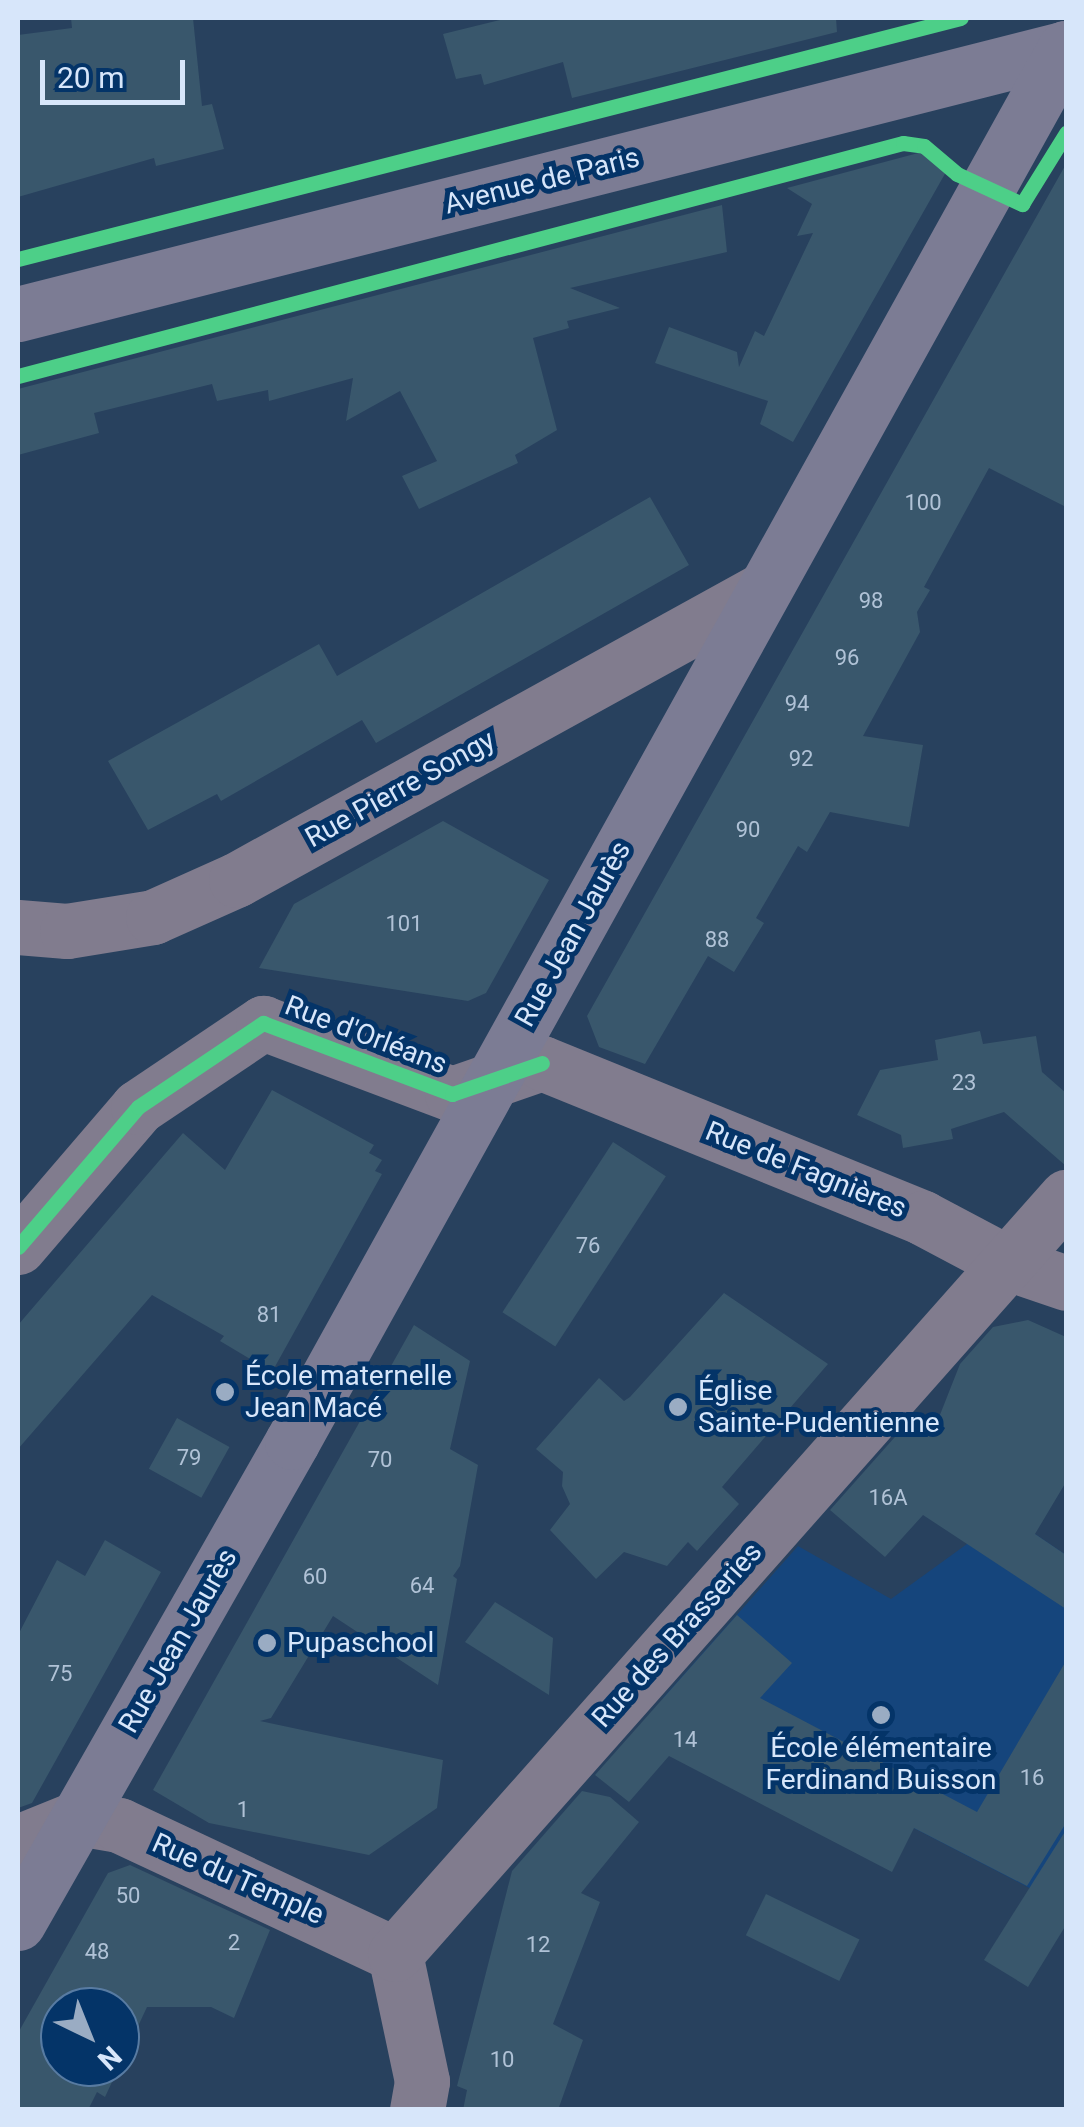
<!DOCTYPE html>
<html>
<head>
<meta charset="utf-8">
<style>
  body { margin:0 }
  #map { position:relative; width:1084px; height:2127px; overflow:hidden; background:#28415e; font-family:Roboto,sans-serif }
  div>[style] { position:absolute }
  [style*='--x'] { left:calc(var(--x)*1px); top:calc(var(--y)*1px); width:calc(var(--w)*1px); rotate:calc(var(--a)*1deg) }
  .built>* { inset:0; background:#15457c }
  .building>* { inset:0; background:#39576c; transform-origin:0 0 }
  .minor>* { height:55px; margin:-27.5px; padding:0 27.5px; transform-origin:27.5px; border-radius:27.5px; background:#817c8e }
  .major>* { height:55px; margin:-27.5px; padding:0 27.5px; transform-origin:27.5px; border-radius:27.5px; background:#7c7c94 }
  .cycleway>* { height:15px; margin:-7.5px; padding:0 7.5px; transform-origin:7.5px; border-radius:7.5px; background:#4dcf88 }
  .dots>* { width:28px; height:28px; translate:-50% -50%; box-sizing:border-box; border:5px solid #043468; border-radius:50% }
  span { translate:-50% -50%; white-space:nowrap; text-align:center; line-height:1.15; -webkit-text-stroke:10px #043468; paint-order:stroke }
  .number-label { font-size:22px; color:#b0c2d6 }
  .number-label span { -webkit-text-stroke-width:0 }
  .street-label { font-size:28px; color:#d7e6fa }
  .poi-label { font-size:28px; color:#d7e6fa }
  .left { translate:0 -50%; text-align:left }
  .frame { position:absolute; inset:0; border:20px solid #d7e6fa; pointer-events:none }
  .north { position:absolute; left:40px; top:1987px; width:100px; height:100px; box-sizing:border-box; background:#043468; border:2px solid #587ba2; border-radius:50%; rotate:137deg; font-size:28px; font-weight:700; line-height:40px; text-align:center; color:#d7e6fa }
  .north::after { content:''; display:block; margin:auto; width:35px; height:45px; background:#9aacc3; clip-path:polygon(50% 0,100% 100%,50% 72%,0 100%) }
  .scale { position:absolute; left:40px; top:60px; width:145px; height:45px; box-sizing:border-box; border:5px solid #d7e6fa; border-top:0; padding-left:12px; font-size:30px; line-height:35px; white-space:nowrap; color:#d7e6fa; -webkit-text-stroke:8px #043468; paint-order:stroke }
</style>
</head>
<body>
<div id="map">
  <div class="built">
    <i style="clip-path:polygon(992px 1505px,1066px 1555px,1066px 1907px,663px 1698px,798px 1546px,891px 1599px,967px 1544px)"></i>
  </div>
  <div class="building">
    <i style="clip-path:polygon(71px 18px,193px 18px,202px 106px,212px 104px,224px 149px,156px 166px,154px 158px,18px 197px,18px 35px,72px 28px)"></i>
    <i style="clip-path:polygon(508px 18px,836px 18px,837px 32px,572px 98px,563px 62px,484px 85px,481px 74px,456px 79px,443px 34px)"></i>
    <i style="clip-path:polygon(922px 152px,946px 172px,793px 442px,760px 424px,768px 401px,655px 363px,669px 327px,737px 352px,739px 367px,755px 331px,764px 336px,813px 233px,797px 236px,812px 204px,787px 188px)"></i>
    <i style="clip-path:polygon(1066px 164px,1066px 507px,989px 468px,924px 587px,930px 590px,917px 612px,920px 632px,863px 736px,923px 745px,909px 827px,830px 812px,807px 852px,798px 846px,756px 918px,764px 923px,734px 972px,708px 956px,645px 1064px,599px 1047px,587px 1016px)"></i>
    <i style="clip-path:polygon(722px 205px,727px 252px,570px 288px,620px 308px,567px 321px,569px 328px,533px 338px,557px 430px,515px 455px,518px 463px,419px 509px,402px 476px,437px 461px,400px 391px,346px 421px,353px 378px,269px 401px,268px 390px,217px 401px,212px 384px,94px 413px,99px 433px,18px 455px,18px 389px)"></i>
    <i style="clip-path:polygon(650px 497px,689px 565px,376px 743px,362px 720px,221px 801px,217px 794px,148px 830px,108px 761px,319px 644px,337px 676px)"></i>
    <i style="clip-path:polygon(443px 821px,549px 880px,486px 993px,468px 1001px,259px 968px,294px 904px)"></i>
    <i style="clip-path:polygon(980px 1031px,983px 1044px,1036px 1036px,1042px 1072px,1066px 1093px,1066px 1166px,1004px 1112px,951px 1129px,953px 1139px,903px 1148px,901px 1135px,857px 1115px,880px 1070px,938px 1060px,935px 1040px)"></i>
    <i style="clip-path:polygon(272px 1090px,374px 1145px,369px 1153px,382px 1160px,375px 1171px,382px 1174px,272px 1372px,220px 1341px,224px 1336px,152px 1295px,18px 1449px,18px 1325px,183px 1133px,225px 1170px)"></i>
    <i style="left:613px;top:1142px;width:63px;height:203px;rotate:33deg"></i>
    <i style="clip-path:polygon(724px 1293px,828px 1364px,722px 1487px,739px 1504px,697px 1551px,688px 1542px,667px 1566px,624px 1552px,596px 1579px,550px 1530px,570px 1504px,562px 1486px,563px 1472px,536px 1449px,599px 1378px,624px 1401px,630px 1397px)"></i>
    <i style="clip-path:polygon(1028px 1320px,1066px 1337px,1066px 1482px,1035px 1534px,1066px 1555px,1066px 1609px,923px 1515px,885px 1557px,830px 1510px,910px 1420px,932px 1435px,960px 1364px,993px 1327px)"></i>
    <i style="clip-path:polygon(414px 1325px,470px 1361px,450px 1449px,478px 1465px,460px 1566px,453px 1576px,457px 1579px,438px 1685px,333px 1616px,271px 1718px,260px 1721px,443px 1760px,437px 1808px,369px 1855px,209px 1823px,153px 1790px)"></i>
    <i style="left:177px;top:1418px;width:60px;height:58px;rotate:29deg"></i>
    <i style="clip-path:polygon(105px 1540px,161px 1572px,32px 1803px,18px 1808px,18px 1635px,57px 1560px,85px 1576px)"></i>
    <i style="clip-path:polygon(495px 1602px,553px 1638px,549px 1695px,465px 1642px)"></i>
    <i style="clip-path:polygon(737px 1615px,792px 1663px,760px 1698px,977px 1812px,1066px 1661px,1066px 1823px,1027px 1886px,914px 1828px,892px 1872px,669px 1756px,629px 1802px,595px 1775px)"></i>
    <i style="clip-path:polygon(582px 1791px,610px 1797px,639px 1822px,581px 1893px,600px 1902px,553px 2024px,583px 2040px,558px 2110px,463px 2110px,467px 2090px,457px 2086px,512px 1871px)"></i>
    <i style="clip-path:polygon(1066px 1830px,1066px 1925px,1028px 1987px,984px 1960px)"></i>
    <i style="clip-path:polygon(130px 1865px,270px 1930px,234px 2018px,211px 2007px,147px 2007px,120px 2065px,120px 2007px,60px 2007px,60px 2067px,119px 2067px,105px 2097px,97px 2092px,88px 2110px,18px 2110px,18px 2033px,108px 1873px)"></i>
    <i style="left:766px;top:1894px;width:104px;height:46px;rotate:26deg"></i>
  </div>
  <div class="minor">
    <i style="--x:18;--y:927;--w:49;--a:4.7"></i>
    <i style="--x:67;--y:931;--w:87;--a:-9.2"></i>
    <i style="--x:153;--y:917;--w:91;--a:-24"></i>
    <i style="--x:236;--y:880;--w:603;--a:-28.86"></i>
    <i style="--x:18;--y:1247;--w:184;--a:-49.4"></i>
    <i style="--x:138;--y:1107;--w:151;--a:-33.9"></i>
    <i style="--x:263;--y:1023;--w:202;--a:20.6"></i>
    <i style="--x:452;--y:1094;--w:95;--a:-19"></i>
    <i style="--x:542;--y:1063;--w:411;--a:22.1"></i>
    <i style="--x:923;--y:1218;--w:96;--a:27.9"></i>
    <i style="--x:1008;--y:1263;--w:61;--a:19"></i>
    <i style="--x:18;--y:1842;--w:64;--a:-22.1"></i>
    <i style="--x:77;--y:1818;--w:43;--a:9.5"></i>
    <i style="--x:119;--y:1825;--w:305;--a:25.1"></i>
    <i style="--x:417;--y:2110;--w:29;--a:-80"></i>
    <i style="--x:422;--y:2081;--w:130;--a:-102"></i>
    <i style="--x:395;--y:1954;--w:1012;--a:-48.45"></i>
  </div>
  <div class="major">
    <i style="--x:18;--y:314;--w:1081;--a:-14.24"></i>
    <i style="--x:18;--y:1923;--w:554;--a:-60.33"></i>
    <i style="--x:292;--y:1442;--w:1594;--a:-60.99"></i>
  </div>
  <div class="cycleway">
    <i style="--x:18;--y:259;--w:973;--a:-14.34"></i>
    <i style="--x:18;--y:376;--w:915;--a:-14.75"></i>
    <i style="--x:903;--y:143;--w:21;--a:8"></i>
    <i style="--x:924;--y:146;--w:43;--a:40.3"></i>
    <i style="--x:957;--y:174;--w:72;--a:24.8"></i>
    <i style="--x:1022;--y:204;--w:84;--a:-58.2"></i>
    <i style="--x:18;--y:1247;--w:184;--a:-49.4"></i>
    <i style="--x:138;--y:1107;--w:151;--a:-33.9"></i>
    <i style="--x:263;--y:1023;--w:202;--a:20.6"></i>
    <i style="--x:452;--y:1094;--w:95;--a:-19"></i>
  </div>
  <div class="dots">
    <i style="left:225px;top:1392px;background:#9aacc3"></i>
    <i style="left:678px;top:1407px;background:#9aacc3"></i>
    <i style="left:267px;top:1643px;background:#9aacc3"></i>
    <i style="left:881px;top:1715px;background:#9aacc3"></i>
  </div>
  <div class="number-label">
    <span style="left:923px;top:503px">100</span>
    <span style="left:871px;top:601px">98</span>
    <span style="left:847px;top:658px">96</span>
    <span style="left:797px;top:704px">94</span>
    <span style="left:801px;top:759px">92</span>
    <span style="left:748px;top:830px">90</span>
    <span style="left:404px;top:924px">101</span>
    <span style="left:717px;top:940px">88</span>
    <span style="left:964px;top:1083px">23</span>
    <span style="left:588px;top:1246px">76</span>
    <span style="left:269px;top:1315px">81</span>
    <span style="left:189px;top:1458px">79</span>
    <span style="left:380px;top:1460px">70</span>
    <span style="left:888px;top:1498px">16A</span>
    <span style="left:315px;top:1577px">60</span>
    <span style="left:422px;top:1586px">64</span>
    <span style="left:60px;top:1674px">75</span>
    <span style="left:685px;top:1740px">14</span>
    <span style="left:1032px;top:1778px">16</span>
    <span style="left:243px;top:1810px">1</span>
    <span style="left:128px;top:1896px">50</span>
    <span style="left:234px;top:1943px">2</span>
    <span style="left:538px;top:1945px">12</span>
    <span style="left:97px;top:1952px">48</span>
    <span style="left:502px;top:2060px">10</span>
  </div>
  <div class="street-label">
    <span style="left:542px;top:181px;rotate:-14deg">Avenue de Paris</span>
    <span style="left:400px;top:789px;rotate:-29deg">Rue Pierre Songy</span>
    <span style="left:573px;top:934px;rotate:-61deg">Rue Jean Jaurès</span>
    <span style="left:366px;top:1035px;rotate:21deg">Rue d'Orléans</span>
    <span style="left:806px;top:1170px;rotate:22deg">Rue de Fagnières</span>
    <span style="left:677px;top:1635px;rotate:-48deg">Rue des Brasseries</span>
    <span style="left:178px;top:1641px;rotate:-60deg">Rue Jean Jaurès</span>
    <span style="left:238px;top:1879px;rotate:24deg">Rue du Temple</span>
  </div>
  <div class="poi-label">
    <span class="left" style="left:245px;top:1392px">École maternelle<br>Jean Macé</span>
    <span class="left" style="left:698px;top:1407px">Église<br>Sainte-Pudentienne</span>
    <span class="left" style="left:287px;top:1643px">Pupaschool</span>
    <span style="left:881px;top:1764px">École élémentaire<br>Ferdinand Buisson</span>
  </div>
  <div class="frame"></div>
  <div class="north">N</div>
  <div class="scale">20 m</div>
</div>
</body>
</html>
